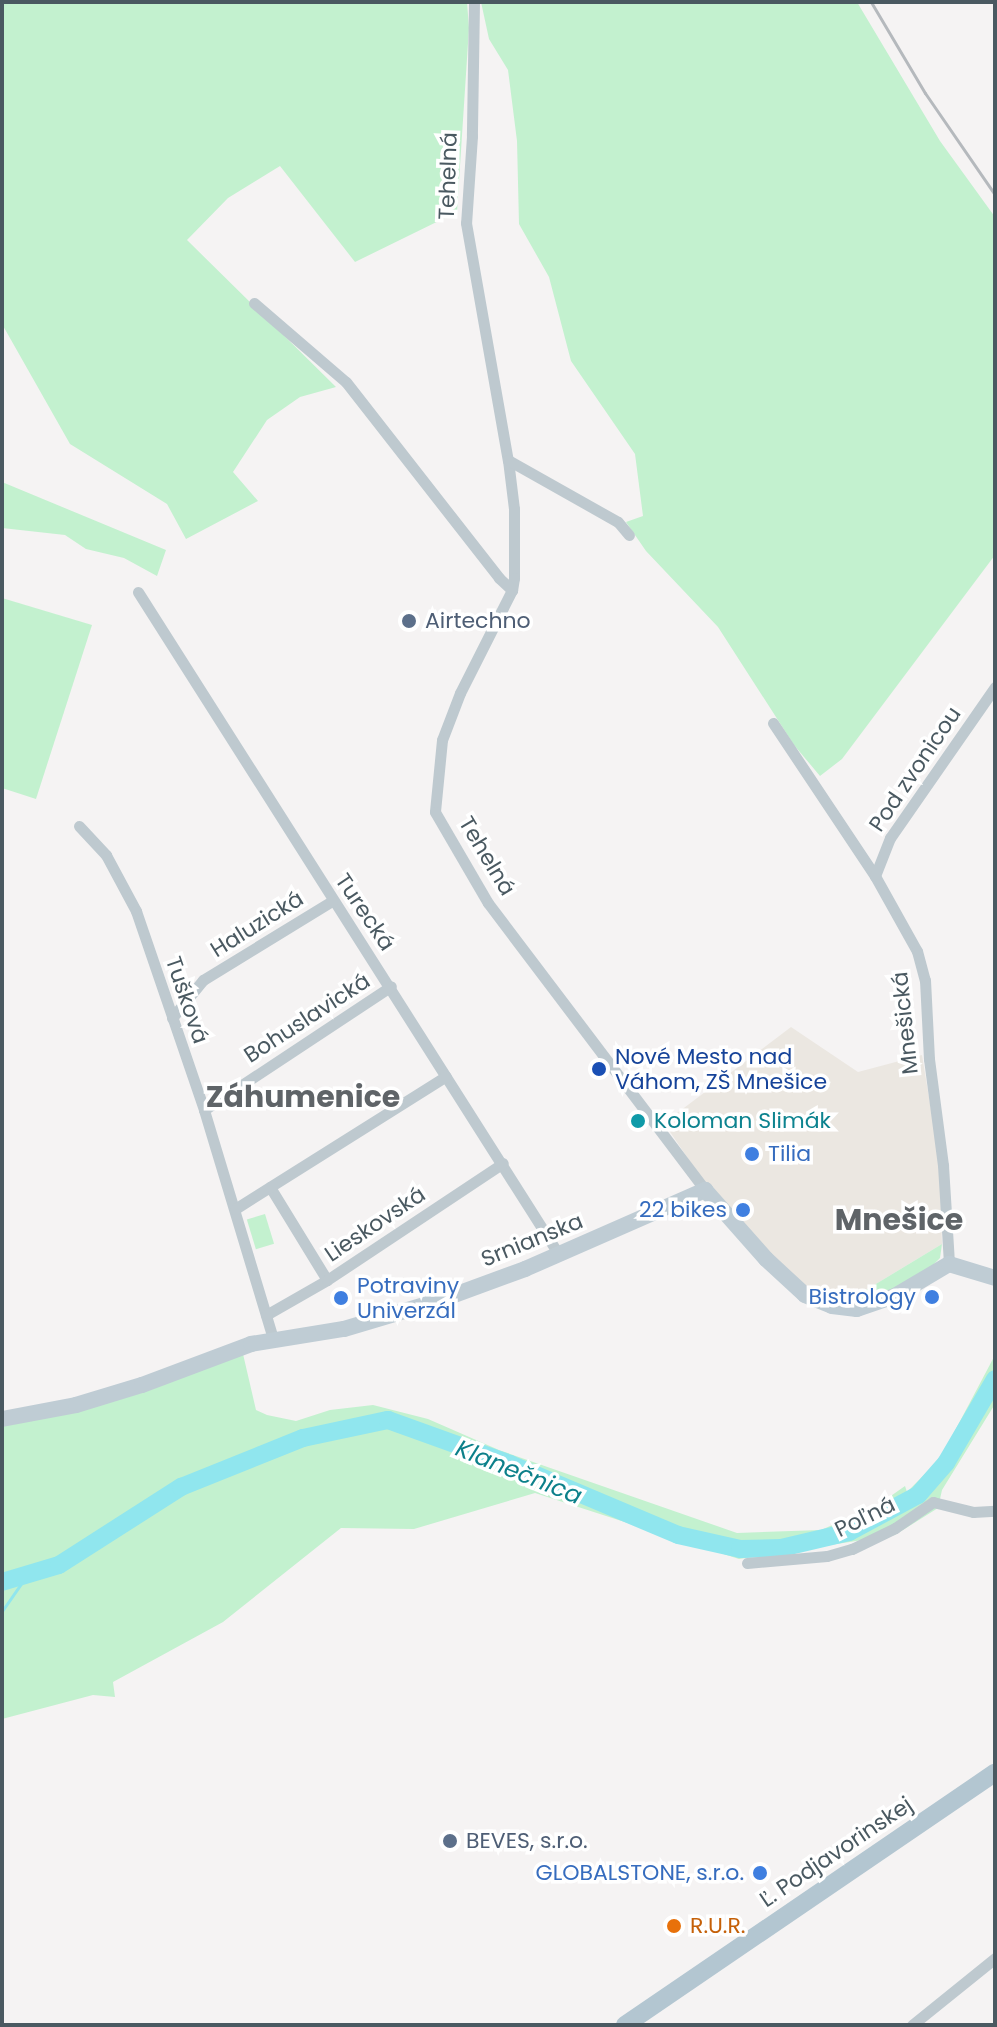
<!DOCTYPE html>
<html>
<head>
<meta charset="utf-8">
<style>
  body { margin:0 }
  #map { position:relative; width:997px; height:2027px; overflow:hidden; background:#f5f3f3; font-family:Poppins,sans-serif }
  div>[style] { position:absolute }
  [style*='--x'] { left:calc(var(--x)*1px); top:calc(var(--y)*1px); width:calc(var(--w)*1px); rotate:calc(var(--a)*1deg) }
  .commercial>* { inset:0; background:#ebe7e1 }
  .green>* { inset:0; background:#c3f1cf; transform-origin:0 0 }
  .stream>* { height:3px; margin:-1.5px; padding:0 1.5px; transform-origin:1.5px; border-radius:1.5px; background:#90e6ee }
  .river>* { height:18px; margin:-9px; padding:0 9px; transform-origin:9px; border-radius:9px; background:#90e6ee }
  .street>* { height:11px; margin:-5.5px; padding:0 5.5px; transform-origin:5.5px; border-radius:5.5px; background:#bec9cf }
  .secondary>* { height:16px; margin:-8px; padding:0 8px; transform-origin:8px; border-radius:8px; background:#bfccd4 }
  .primary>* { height:18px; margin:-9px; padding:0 9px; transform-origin:9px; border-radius:9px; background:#b3c6d1 }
  .rail>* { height:3px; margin:-1.5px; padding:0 1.5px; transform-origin:1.5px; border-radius:1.5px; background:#b5b9bd }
  .dots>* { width:22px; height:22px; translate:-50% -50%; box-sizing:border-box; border:4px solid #fff; border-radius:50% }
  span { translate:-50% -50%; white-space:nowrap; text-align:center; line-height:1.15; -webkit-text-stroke:7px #fff; paint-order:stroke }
  .street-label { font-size:22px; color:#4a5961 }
  .service-label { font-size:22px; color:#4e5e75 }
  .left { translate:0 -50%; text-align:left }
  .transit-label { font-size:22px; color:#164399 }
  .culture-label { font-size:22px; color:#0d838f }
  .shop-label { font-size:22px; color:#366cbe }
  .right { translate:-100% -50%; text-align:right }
  .food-label { font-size:22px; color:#c56008 }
  .water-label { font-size:24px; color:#0c808a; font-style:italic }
  .district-label { font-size:30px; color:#5f6468; font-weight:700 }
  .frame { position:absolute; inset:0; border:4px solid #4a5961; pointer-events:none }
</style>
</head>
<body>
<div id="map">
  <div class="commercial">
    <i style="clip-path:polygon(791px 1027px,858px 1072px,922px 1055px,939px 1158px,942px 1244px,851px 1299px,822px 1294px,802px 1285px,708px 1188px,664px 1123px)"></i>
  </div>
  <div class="green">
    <i style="clip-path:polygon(2px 2px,467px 2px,469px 28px,457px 212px,355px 262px,280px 166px,228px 198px,187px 240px,336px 387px,300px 397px,267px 420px,233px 472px,258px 501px,186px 539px,167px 504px,70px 444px,2px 324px)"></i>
    <i style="clip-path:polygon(481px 2px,857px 2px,940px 141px,995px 217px,995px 555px,842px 759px,820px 776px,794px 745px,718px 627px,646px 551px,626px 522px,643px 516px,635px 454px,571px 361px,549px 277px,519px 224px,517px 141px,508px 70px,489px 39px)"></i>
    <i style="clip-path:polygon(2px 482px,166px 550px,157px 576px,124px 558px,86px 549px,65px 535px,2px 528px)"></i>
    <i style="clip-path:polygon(2px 598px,92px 625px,36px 799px,2px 788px)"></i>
    <i style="left:265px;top:1214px;width:31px;height:19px;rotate:73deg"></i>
    <i style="clip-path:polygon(942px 1244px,940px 1258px,930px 1268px,895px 1290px,853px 1303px,822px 1294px,851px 1299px)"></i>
    <i style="clip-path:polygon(243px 1354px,256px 1410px,267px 1415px,296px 1421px,330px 1410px,373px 1405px,428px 1419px,499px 1450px,737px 1533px,821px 1530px,878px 1505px,905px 1486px,907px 1492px,940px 1459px,995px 1355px,995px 1404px,942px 1490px,938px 1508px,895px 1535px,739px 1559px,535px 1493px,414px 1529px,341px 1528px,223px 1622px,113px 1682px,115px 1697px,93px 1695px,2px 1719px,2px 1425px)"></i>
  </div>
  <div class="stream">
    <i style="--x:2;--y:1611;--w:44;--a:-55.2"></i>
  </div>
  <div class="river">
    <i style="--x:2;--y:1582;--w:59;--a:-16.6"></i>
    <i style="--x:59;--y:1565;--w:145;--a:-32.6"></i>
    <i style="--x:181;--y:1487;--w:131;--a:-21.9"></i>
    <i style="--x:303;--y:1438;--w:87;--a:-12"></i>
    <i style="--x:388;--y:1420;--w:130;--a:19.8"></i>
    <i style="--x:510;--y:1464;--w:182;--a:22.9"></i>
    <i style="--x:678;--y:1535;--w:64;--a:12.7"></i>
    <i style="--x:740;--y:1549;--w:41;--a:-1.4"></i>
    <i style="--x:781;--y:1548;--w:70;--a:-13.2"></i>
    <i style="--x:849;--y:1532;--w:78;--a:-28.2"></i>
    <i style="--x:918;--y:1495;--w:43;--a:-48.8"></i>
    <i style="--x:946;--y:1463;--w:97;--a:-59.7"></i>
  </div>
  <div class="street">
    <i style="--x:474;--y:2;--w:134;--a:90.9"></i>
    <i style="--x:472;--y:136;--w:87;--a:93.9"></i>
    <i style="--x:466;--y:223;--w:241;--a:80"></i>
    <i style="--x:508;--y:460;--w:49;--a:83"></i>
    <i style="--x:514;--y:509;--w:69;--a:90"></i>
    <i style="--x:514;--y:578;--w:12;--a:99"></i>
    <i style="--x:512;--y:590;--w:115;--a:116.8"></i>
    <i style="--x:460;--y:693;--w:50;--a:111"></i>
    <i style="--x:442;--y:740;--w:72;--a:95.6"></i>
    <i style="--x:435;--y:812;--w:105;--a:59.8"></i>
    <i style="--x:488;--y:903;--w:360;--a:52.9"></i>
    <i style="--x:254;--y:303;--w:121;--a:40.7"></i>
    <i style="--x:346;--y:382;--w:249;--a:52"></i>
    <i style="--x:499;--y:578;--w:18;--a:43"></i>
    <i style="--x:508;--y:460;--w:126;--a:29.4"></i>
    <i style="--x:618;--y:522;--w:17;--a:50"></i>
    <i style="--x:138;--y:592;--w:785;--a:57.58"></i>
    <i style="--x:773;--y:723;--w:184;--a:56.3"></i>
    <i style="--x:875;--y:876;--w:86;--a:60.8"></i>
    <i style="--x:917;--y:951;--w:30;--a:75"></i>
    <i style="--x:925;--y:980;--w:79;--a:87.1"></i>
    <i style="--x:929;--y:1059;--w:107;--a:82.5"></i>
    <i style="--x:943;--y:1165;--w:99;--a:86.5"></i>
    <i style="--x:79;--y:826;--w:40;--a:47"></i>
    <i style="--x:106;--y:855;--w:64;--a:61.8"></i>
    <i style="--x:136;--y:911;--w:210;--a:71.1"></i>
    <i style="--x:204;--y:1110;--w:239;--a:73.2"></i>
    <i style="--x:875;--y:876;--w:41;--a:-68.5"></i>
    <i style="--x:890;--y:838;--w:184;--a:-55.2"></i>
    <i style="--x:172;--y:1018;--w:49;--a:-50.8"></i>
    <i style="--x:203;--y:980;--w:151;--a:-31.5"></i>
    <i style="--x:204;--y:1110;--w:224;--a:-33.5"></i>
    <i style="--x:270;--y:1187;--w:109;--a:58.5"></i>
    <i style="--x:235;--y:1209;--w:249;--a:-32.2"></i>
    <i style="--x:266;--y:1315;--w:70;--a:-29.8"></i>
    <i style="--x:327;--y:1280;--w:211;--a:-33.6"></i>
    <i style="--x:747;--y:1563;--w:80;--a:-5"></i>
    <i style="--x:827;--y:1556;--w:26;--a:-16"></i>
    <i style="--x:852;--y:1549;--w:48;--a:-26"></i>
    <i style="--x:895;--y:1528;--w:46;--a:-34.4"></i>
    <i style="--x:933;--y:1502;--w:41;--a:14"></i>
    <i style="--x:973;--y:1512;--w:22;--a:-3"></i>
    <i style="--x:912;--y:2025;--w:107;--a:-38.9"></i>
  </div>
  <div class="secondary">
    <i style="--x:2;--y:1419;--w:75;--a:-10.7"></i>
    <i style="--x:76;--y:1405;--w:69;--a:-16.9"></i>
    <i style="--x:142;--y:1385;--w:116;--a:-20.6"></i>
    <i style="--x:251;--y:1344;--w:94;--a:-9.2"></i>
    <i style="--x:344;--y:1329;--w:98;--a:-16.6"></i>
    <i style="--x:438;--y:1301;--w:93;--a:-20.2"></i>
    <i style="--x:525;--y:1269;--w:197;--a:-23.7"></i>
    <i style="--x:705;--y:1190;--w:92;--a:48.5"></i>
    <i style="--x:766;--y:1259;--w:53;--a:42.7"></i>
    <i style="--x:805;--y:1295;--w:29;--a:22"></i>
    <i style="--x:832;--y:1306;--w:25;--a:7"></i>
    <i style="--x:857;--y:1309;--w:40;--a:-18.9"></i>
    <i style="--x:895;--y:1296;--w:63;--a:-30.7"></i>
    <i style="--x:949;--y:1264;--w:48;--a:16.9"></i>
  </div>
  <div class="primary">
    <i style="--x:625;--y:2025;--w:448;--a:-34.3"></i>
  </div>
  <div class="rail">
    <i style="--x:871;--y:2;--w:106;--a:59.3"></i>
    <i style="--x:925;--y:93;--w:124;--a:55.5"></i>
  </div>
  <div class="dots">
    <i style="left:409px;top:621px;background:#5c6f8a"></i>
    <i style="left:599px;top:1069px;background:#1a4fb4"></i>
    <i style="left:638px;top:1121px;background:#0f9aa8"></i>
    <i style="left:752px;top:1154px;background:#3f7fe0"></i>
    <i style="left:743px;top:1210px;background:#3f7fe0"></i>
    <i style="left:932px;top:1297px;background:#3f7fe0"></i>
    <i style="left:341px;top:1298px;background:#3f7fe0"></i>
    <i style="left:450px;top:1841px;background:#5c6f8a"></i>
    <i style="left:760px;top:1873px;background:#3f7fe0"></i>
    <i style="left:674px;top:1926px;background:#e8710a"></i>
  </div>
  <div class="street-label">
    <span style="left:448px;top:176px;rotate:-88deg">Tehelná</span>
    <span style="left:915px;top:769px;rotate:-56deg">Pod zvonicou</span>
    <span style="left:487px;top:856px;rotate:59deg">Tehelná</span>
    <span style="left:365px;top:912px;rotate:56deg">Turecká</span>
    <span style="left:257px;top:924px;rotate:-32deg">Haluzická</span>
    <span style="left:187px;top:1000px;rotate:71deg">Tušková</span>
    <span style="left:307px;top:1018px;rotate:-33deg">Bohuslavická</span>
    <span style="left:905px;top:1023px;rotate:-96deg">Mnešická</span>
    <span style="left:375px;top:1224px;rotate:-34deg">Lieskovská</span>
    <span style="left:532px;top:1240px;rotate:-22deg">Srnianska</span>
    <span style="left:865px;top:1517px;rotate:-26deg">Poľná</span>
    <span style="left:836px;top:1852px;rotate:-34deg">Ľ. Podjavorinskej</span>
  </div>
  <div class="service-label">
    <span class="left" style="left:425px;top:621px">Airtechno</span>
    <span class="left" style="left:466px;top:1841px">BEVES, s.r.o.</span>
  </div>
  <div class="transit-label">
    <span class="left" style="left:615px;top:1069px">Nové Mesto nad<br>Váhom, ZŠ Mnešice</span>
  </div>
  <div class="culture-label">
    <span class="left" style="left:654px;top:1121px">Koloman Slimák</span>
  </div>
  <div class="shop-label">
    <span class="left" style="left:768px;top:1154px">Tilia</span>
    <span class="right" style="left:727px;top:1210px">22 bikes</span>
    <span class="left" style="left:357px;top:1298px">Potraviny<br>Univerzál</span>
    <span class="right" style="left:916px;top:1297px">Bistrology</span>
    <span class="right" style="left:744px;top:1873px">GLOBALSTONE, s.r.o.</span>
  </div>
  <div class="food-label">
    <span class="left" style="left:690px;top:1926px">R.U.R.</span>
  </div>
  <div class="water-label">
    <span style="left:519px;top:1472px;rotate:22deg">Klanečnica</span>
  </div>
  <div class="district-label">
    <span style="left:303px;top:1097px">Záhumenice</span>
    <span style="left:899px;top:1220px">Mnešice</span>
  </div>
  <div class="frame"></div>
</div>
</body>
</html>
